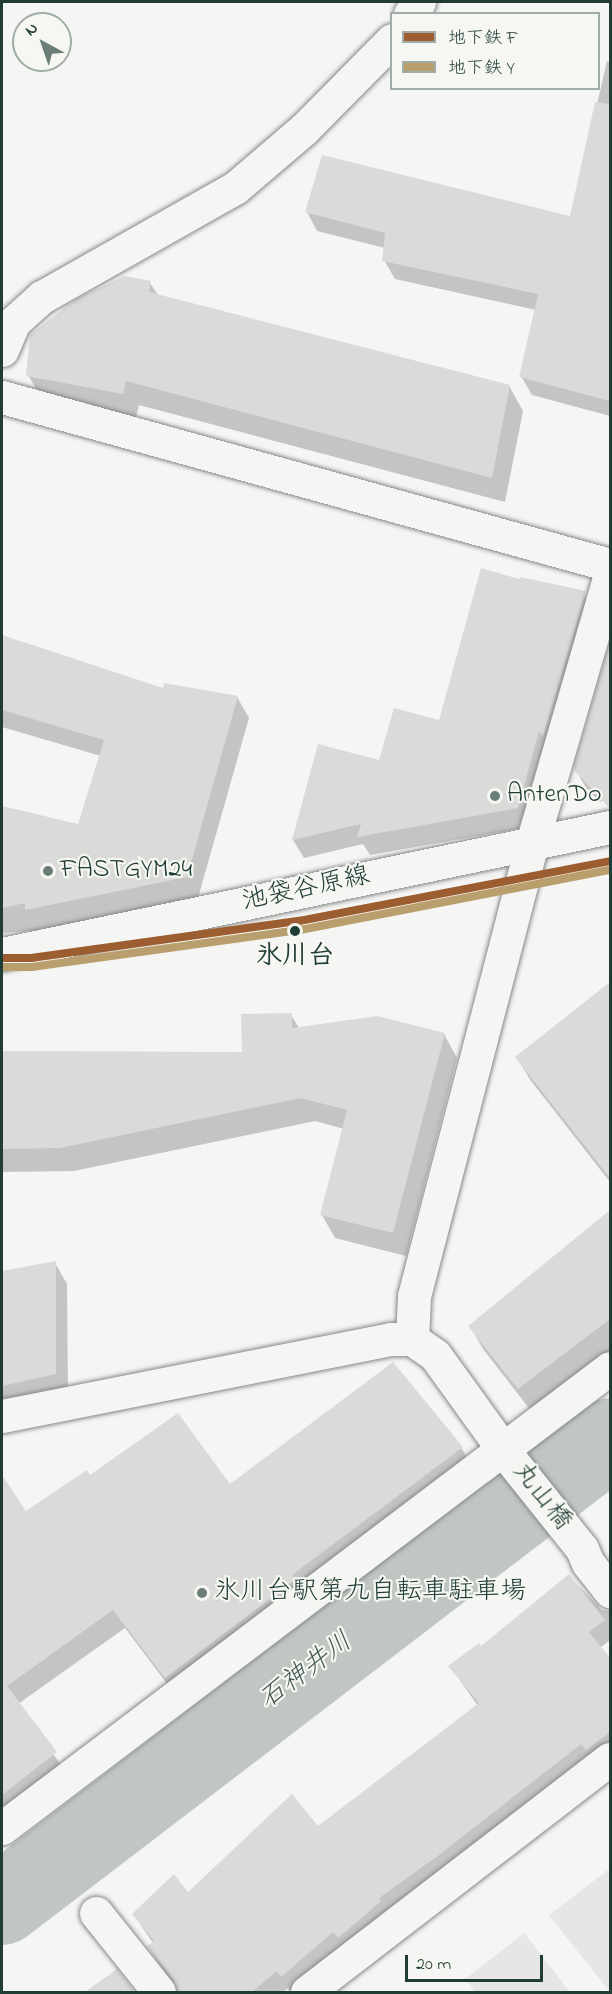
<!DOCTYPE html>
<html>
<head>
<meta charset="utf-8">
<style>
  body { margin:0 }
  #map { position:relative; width:612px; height:1994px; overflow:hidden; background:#f5f5f3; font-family:"Indie Flower","Klee One",sans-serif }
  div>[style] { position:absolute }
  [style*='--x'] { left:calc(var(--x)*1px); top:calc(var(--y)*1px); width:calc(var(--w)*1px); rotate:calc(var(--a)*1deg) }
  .green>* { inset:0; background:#e4e7e3 }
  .shadow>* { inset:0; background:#0003 }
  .river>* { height:82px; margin:-41px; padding:0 41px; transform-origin:41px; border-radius:41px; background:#c0c7c3 }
  .building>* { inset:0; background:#dadbd9 }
  .roads { filter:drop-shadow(0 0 2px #858a88) drop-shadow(0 0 2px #858a88) }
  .minor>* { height:33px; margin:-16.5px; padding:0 16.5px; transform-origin:16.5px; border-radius:16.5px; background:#f5f5f3 }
  .major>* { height:33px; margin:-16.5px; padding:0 16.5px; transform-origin:16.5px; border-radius:16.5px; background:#f5f5f3 }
  .metro-1>* { height:8px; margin:-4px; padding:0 4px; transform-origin:4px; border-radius:4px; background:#9c5e31 }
  .metro-2>* { height:8px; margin:-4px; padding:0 4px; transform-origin:4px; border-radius:4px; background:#b99f6d }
  .dots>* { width:16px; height:16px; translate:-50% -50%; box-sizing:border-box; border:3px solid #f6f6f2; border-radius:50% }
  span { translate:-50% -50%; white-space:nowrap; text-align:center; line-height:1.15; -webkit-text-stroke:4.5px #f6f6f2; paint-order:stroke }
  .poi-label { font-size:26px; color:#1f3d34 }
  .left { translate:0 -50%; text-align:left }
  .street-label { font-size:26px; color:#1f3d34 }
  .stop-label { font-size:26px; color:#1f3d34; font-weight:700 }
  .water-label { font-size:27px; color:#425a52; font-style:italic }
  .frame { position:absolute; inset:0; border:3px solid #1f3d34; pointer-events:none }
  .legend { position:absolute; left:390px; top:12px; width:210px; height:78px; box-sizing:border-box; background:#f6f6f2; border:2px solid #a0aca6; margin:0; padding:8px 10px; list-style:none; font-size:18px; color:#1f3d34 }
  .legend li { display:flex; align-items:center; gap:12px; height:30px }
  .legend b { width:30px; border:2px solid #a0aca6 }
  .north { position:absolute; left:12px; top:12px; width:60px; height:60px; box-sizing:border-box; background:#f6f6f2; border:2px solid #a0aca6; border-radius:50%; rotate:320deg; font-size:16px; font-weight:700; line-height:24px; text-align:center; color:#1f3d34 }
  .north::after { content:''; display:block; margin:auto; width:21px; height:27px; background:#6a7d77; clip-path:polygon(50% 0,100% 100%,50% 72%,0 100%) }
  .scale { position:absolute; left:405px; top:1955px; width:138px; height:27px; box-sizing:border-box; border:3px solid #1f3d34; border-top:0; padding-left:8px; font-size:18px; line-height:21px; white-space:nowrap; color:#1f3d34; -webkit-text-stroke:4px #f6f6f2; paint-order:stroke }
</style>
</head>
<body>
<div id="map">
  <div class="green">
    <i style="clip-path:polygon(608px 1870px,610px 1872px,610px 1992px,549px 1915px)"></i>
    <i style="clip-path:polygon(524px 1933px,570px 1992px,475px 1992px,465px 1979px)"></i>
  </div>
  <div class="shadow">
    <i style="clip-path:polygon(607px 61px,610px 62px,610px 416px,532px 395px,521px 376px,536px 310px,395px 279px,384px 260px,385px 248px,317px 231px,307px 212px,571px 217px)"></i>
    <i style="clip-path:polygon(150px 283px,158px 295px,509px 386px,523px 411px,505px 502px,139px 405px,136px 417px,42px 399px,28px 375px)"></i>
    <i style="clip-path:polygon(520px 581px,584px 596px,595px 615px,528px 827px,370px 855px,363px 844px,304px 858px,293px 840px,319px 745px,380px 761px,440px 722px)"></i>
    <i style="clip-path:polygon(2px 637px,164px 689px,237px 697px,249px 718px,198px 898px,39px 930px,2px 933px,2px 808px,79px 825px,101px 756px,2px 727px)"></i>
    <i style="clip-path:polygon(610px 645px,610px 799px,599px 802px,585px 786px,575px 769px)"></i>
    <i style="clip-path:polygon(610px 984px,610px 1182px,531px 1081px,517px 1058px)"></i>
    <i style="clip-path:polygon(291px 1015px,299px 1028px,444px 1034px,457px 1058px,406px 1256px,335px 1238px,322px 1215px,344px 1129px,315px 1121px,74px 1171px,2px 1172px,2px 1052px,244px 1053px)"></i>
    <i style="clip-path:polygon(610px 1212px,610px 1352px,532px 1412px,483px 1349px,470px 1326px)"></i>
    <i style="clip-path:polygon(55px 1263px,67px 1284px,68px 1396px,2px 1410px,2px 1273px)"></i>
    <i style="clip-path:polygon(461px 1447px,472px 1466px,177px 1697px,125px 1628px,18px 1704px,66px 1772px,2px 1822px,2px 1491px,10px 1490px,25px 1513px,90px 1477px,230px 1486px)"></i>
    <i style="clip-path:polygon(569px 1576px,602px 1610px,610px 1611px,610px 1640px,600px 1648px,610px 1660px,610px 1756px,292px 1992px,288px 1988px,282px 1992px,178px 1992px,148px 1947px,153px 1943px,134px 1915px,188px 1894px,318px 1828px,478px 1706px,450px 1666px,481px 1648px)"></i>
    <i style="clip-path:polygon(116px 1971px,135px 1992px,88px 1992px)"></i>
  </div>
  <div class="river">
    <i style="--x:2;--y:1904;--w:765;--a:-37.41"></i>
  </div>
  <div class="building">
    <i style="clip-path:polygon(595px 102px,610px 104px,610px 401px,519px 377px,538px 294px,382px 261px,385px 233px,305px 212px,322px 155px,570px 216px)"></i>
    <i style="clip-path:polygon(125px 276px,151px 281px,149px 292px,510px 385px,492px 478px,126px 381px,123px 394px,26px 376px,30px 335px,76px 299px)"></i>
    <i style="clip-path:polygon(481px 568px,519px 579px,520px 577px,586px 591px,543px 736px,539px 731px,518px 808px,357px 837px,361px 824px,292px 840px,318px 744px,379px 760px,394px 708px,439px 720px)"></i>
    <i style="clip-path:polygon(2px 635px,163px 688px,164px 683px,238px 696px,187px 877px,25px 910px,25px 903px,2px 908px,2px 806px,78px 824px,104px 740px,2px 710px)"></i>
    <i style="clip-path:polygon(610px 640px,610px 809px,573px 769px)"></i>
    <i style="clip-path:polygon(610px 982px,610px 1178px,515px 1057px)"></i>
    <i style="clip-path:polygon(292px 1013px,292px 1028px,377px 1016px,445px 1033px,393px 1233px,320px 1215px,347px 1110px,301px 1098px,60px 1148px,2px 1149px,2px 1051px,242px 1052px,241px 1014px)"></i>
    <i style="clip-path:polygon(610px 1210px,610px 1319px,518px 1389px,468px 1326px)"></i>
    <i style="clip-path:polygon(56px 1261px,56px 1374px,2px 1386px,2px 1271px)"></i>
    <i style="clip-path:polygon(393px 1362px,463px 1447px,292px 1575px,295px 1580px,165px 1678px,113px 1610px,7px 1686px,57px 1752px,2px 1795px,2px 1475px,26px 1511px,87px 1470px,90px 1475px,178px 1413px,230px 1484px)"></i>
    <i style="clip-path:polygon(569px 1574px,605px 1620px,589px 1632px,610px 1658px,610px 1732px,586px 1750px,581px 1744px,439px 1855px,379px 1898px,381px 1901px,338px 1938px,333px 1932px,281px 1977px,277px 1971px,252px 1992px,177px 1992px,174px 1980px,147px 1946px,154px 1941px,132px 1914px,174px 1874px,188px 1892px,292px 1794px,318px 1826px,479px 1703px,448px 1666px,479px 1643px,481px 1646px)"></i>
    <i style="clip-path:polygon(117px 1969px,135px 1992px,85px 1992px)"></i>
  </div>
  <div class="roads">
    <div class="minor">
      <i style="--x:410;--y:14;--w:15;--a:-53"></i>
      <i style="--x:2;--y:350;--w:30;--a:-67"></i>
      <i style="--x:14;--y:322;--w:38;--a:-42"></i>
      <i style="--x:42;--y:297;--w:222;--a:-29.5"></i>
      <i style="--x:235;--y:188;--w:91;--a:-40.5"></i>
      <i style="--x:304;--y:129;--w:125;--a:-45.3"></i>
      <i style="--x:2;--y:397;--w:631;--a:15.45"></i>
      <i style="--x:412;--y:1339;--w:28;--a:35"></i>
      <i style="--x:435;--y:1355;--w:123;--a:54.2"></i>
      <i style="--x:507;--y:1455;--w:120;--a:51.4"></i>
      <i style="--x:582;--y:1549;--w:15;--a:67"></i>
      <i style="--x:588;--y:1563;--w:36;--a:52"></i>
      <i style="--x:2;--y:1416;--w:397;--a:-11.2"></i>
      <i style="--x:391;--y:1339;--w:21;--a:0"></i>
      <i style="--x:412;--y:1339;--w:43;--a:-87.3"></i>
      <i style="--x:414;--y:1296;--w:468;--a:-75.4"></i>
      <i style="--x:532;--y:843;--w:280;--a:-73.8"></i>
      <i style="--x:2;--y:1828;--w:762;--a:-37.11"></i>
      <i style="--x:96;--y:1913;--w:101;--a:51.4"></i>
      <i style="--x:307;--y:1992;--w:382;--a:-37.6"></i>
    </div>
    <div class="major">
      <i style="--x:2;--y:954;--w:621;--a:-11.8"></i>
    </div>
  </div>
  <div class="metro-1">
    <i style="--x:2;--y:958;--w:29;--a:0"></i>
    <i style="--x:31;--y:958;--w:271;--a:-7.9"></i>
    <i style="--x:299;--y:921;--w:317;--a:-10.9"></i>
  </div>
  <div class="metro-2">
    <i style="--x:2;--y:967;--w:30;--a:0"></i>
    <i style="--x:32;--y:967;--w:271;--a:-7.9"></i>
    <i style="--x:300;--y:930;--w:316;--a:-11"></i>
  </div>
  <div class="dots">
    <i style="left:495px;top:796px;background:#6a7d77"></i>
    <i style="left:48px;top:871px;background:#6a7d77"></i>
    <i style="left:295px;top:931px;background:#1f3d34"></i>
    <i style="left:202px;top:1593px;background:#6a7d77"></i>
  </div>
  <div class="poi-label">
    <span class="left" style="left:507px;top:796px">AntenDo</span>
    <span class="left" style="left:60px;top:871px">FASTGYM24</span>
    <span class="left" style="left:214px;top:1593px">氷川台駅第九自転車駐車場</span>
  </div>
  <div class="street-label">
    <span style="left:306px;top:890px;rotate:-12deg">池袋谷原線</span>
    <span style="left:541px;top:1497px;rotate:52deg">丸山橋</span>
  </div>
  <div class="stop-label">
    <span style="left:295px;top:958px">氷川台</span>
  </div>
  <div class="water-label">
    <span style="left:306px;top:1671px;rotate:-37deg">石神井川</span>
  </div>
  <div class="frame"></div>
  <ul class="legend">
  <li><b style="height:8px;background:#9c5e31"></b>地下鉄 F</li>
  <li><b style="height:8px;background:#b99f6d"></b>地下鉄 Y</li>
  </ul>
  <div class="north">N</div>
  <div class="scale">20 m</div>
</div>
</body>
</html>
